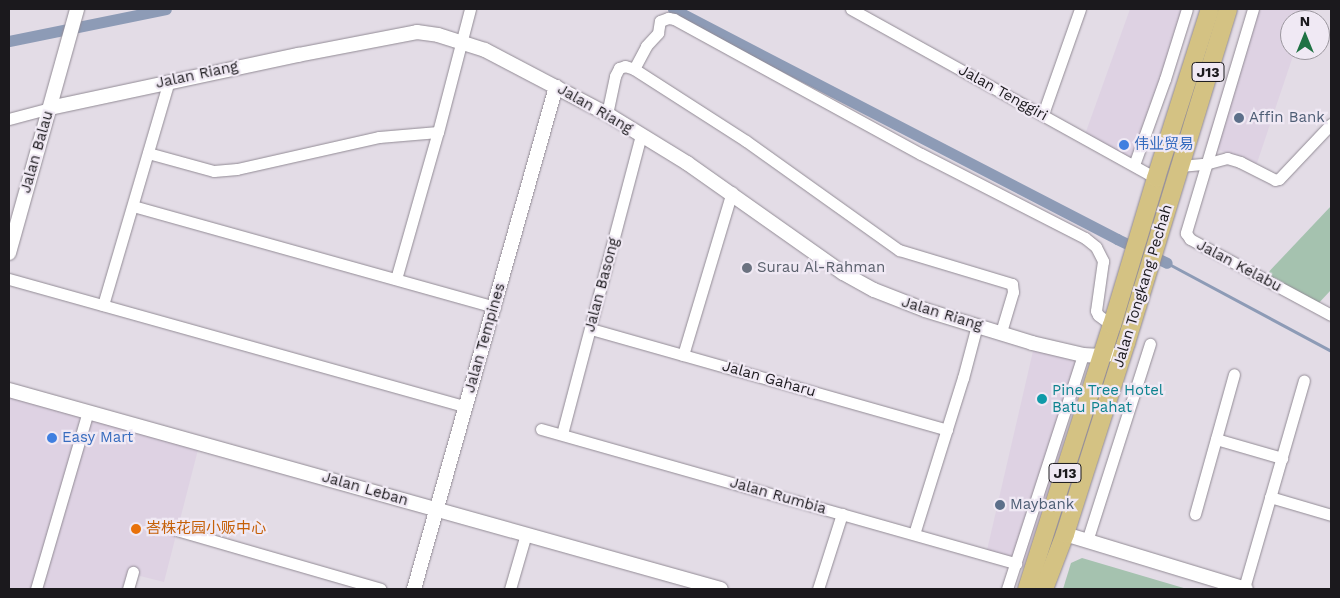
<!DOCTYPE html>
<html>
<head>
<meta charset="utf-8">
<style>
  body { margin:0 }
  #map { position:relative; width:1340px; height:598px; overflow:hidden; background:#e3dce6; font-family:"Work Sans","Noto Sans SC",sans-serif }
  div>[style] { position:absolute }
  [style*='--x'] { left:calc(var(--x)*1px); top:calc(var(--y)*1px); width:calc(var(--w)*1px); rotate:calc(var(--a)*1deg) }
  .built>* { inset:0; background:#ded2e3; transform-origin:0 0 }
  .green>* { inset:0; background:#a5c2af }
  .stream>* { height:3px; margin:-1.5px; padding:0 1.5px; transform-origin:1.5px; border-radius:1.5px; background:#8d9bb6 }
  .canal>* { height:11px; margin:-5.5px; padding:0 5.5px; transform-origin:5.5px; border-radius:5.5px; background:#8d9bb6 }
  .roads { filter:drop-shadow(0 0 1px #928b95) drop-shadow(0 0 1px #928b95) }
  .minor>* { height:11px; margin:-5.5px; padding:0 5.5px; transform-origin:5.5px; border-radius:5.5px; background:#fff }
  .tertiary>* { height:14px; margin:-7px; padding:0 7px; transform-origin:7px; border-radius:7px; background:#fff }
  .primary>* { height:18px; margin:-9px; padding:0 9px; transform-origin:9px; border-radius:9px; background:#d4c283 }
  .dots>* { width:14px; height:14px; translate:-50% -50%; box-sizing:border-box; border:2px solid #f0e9f4; border-radius:50% }
  span { translate:-50% -50%; white-space:nowrap; text-align:center; line-height:1.15; -webkit-text-stroke:4.5px #f0e9f4; paint-order:stroke }
  .shield-label span { padding:1px 4px; background:#f0e9f4; border:1px solid; border-radius:4px; -webkit-text-stroke-width:0 }
  .shield-label { font-size:14px; color:#1b191d; font-weight:700 }
  .street-label { font-size:15px; color:#1b191d }
  .service-label { font-size:15px; color:#4e5e75 }
  .left { translate:0 -50%; text-align:left }
  .shop-label { font-size:15px; color:#366cbe }
  .worship-label { font-size:15px; color:#5b616d }
  .culture-label { font-size:15px; color:#0d838f }
  .food-label { font-size:15px; color:#c56008 }
  .frame { position:absolute; inset:0; border:10px solid #1b191d; pointer-events:none }
  .north { position:absolute; left:1280px; top:10px; width:50px; height:50px; box-sizing:border-box; background:#f0e9f4; border:1px solid #9b969e; border-radius:50%; rotate:0deg; font-size:14px; font-weight:700; line-height:20px; text-align:center; color:#1b191d }
  .north::after { content:''; display:block; margin:auto; width:18px; height:22px; background:#1f7244; clip-path:polygon(50% 0,100% 100%,50% 72%,0 100%) }
</style>
</head>
<body>
<div id="map">
  <div class="built">
    <i style="clip-path:polygon(1130px 9px,1191px 9px,1136px 170px,1083px 140px)"></i>
    <i style="clip-path:polygon(1249px 9px,1307px 9px,1304px 20px,1290px 20px,1290px 50px,1295px 50px,1256px 166px,1206px 144px)"></i>
    <i style="left:1036px;top:338px;width:50px;height:226px;rotate:13deg"></i>
    <i style="clip-path:polygon(9px 383px,201px 438px,164px 582px,136px 575px,132px 589px,9px 589px)"></i>
  </div>
  <div class="green">
    <i style="clip-path:polygon(1331px 206px,1331px 290px,1316px 306px,1263px 278px)"></i>
    <i style="clip-path:polygon(1082px 558px,1187px 589px,1063px 589px,1071px 563px)"></i>
  </div>
  <div class="stream">
    <i style="--x:1167;--y:263;--w:186;--a:28.2"></i>
  </div>
  <div class="canal">
    <i style="--x:673;--y:9;--w:500;--a:27.38"></i>
    <i style="--x:1117;--y:239;--w:55;--a:25.6"></i>
    <i style="--x:9;--y:41;--w:160;--a:-11.5"></i>
  </div>
  <div class="roads">
    <div class="minor">
      <i style="--x:851;--y:9;--w:349;--a:29"></i>
      <i style="--x:1253;--y:9;--w:234;--a:106.7"></i>
      <i style="--x:1186;--y:233;--w:7;--a:56"></i>
      <i style="--x:1190;--y:239;--w:160;--a:28.3"></i>
      <i style="--x:634;--y:69;--w:26;--a:-62"></i>
      <i style="--x:646;--y:46;--w:18;--a:-47"></i>
      <i style="--x:658;--y:33;--w:12;--a:-81"></i>
      <i style="--x:660;--y:21;--w:9;--a:-21"></i>
      <i style="--x:668;--y:18;--w:6;--a:9"></i>
      <i style="--x:674;--y:19;--w:281;--a:28.7"></i>
      <i style="--x:921;--y:154;--w:184;--a:27.1"></i>
      <i style="--x:1085;--y:238;--w:14;--a:39"></i>
      <i style="--x:1096;--y:247;--w:16;--a:63"></i>
      <i style="--x:1103;--y:261;--w:50;--a:98"></i>
      <i style="--x:1096;--y:311;--w:4;--a:63"></i>
      <i style="--x:1098;--y:315;--w:17;--a:36"></i>
      <i style="--x:607;--y:114;--w:39;--a:-78"></i>
      <i style="--x:615;--y:76;--w:9;--a:-63"></i>
      <i style="--x:619;--y:68;--w:6;--a:-18"></i>
      <i style="--x:625;--y:66;--w:9;--a:18"></i>
      <i style="--x:634;--y:69;--w:133;--a:32.7"></i>
      <i style="--x:746;--y:141;--w:188;--a:35.5"></i>
      <i style="--x:899;--y:250;--w:118;--a:16.7"></i>
      <i style="--x:1012;--y:284;--w:8;--a:83"></i>
      <i style="--x:1013;--y:292;--w:42;--a:106.7"></i>
      <i style="--x:1043;--y:114;--w:111;--a:-70.6"></i>
      <i style="--x:9;--y:119;--w:42;--a:-15"></i>
      <i style="--x:148;--y:153;--w:68;--a:15.3"></i>
      <i style="--x:214;--y:171;--w:23;--a:-5"></i>
      <i style="--x:237;--y:169;--w:146;--a:-12.7"></i>
      <i style="--x:379;--y:137;--w:59;--a:-4.8"></i>
      <i style="--x:1134;--y:165;--w:91;--a:-70.2"></i>
      <i style="--x:1165;--y:79;--w:73;--a:-72.6"></i>
      <i style="--x:1180;--y:166;--w:25;--a:-5"></i>
      <i style="--x:1205;--y:164;--w:23;--a:-15"></i>
      <i style="--x:1227;--y:158;--w:14;--a:17"></i>
      <i style="--x:1240;--y:162;--w:39;--a:27"></i>
      <i style="--x:1275;--y:180;--w:4;--a:-14"></i>
      <i style="--x:1279;--y:179;--w:76;--a:-46.6"></i>
      <i style="--x:133;--y:206;--w:376;--a:15.6"></i>
      <i style="--x:9;--y:279;--w:473;--a:15.6"></i>
      <i style="--x:396;--y:279;--w:153;--a:-74.1"></i>
      <i style="--x:438;--y:132;--w:127;--a:-75.4"></i>
      <i style="--x:103;--y:305;--w:234;--a:-73.6"></i>
      <i style="--x:591;--y:329;--w:370;--a:15.8"></i>
      <i style="--x:683;--y:355;--w:170;--a:-73.3"></i>
      <i style="--x:541;--y:429;--w:494;--a:15.8"></i>
      <i style="--x:562;--y:434;--w:308;--a:-75.2"></i>
      <i style="--x:1216;--y:439;--w:69;--a:16.1"></i>
      <i style="--x:1270;--y:497;--w:64;--a:16.4"></i>
      <i style="--x:1195;--y:514;--w:145;--a:-74.4"></i>
      <i style="--x:173;--y:529;--w:216;--a:16.1"></i>
      <i style="--x:914;--y:534;--w:164;--a:-72.6"></i>
      <i style="--x:963;--y:378;--w:55;--a:-75.2"></i>
      <i style="--x:1087;--y:541;--w:207;--a:-72.3"></i>
      <i style="--x:1244;--y:588;--w:216;--a:-73.9"></i>
      <i style="--x:36;--y:589;--w:185;--a:-73.7"></i>
      <i style="--x:128;--y:589;--w:18;--a:-74"></i>
      <i style="--x:510;--y:589;--w:57;--a:-73.8"></i>
      <i style="--x:818;--y:589;--w:79;--a:-72.3"></i>
      <i style="--x:1007;--y:589;--w:246;--a:-72"></i>
    </div>
    <div class="tertiary">
      <i style="--x:50;--y:108;--w:254;--a:-12.1"></i>
      <i style="--x:298;--y:55;--w:121;--a:-10.9"></i>
      <i style="--x:417;--y:32;--w:21;--a:8"></i>
      <i style="--x:438;--y:35;--w:49;--a:17.7"></i>
      <i style="--x:485;--y:50;--w:138;--a:27.7"></i>
      <i style="--x:607;--y:114;--w:94;--a:31.5"></i>
      <i style="--x:687;--y:163;--w:191;--a:35.2"></i>
      <i style="--x:843;--y:273;--w:35;--a:29"></i>
      <i style="--x:874;--y:290;--w:55;--a:21.4"></i>
      <i style="--x:925;--y:310;--w:112;--a:17.1"></i>
      <i style="--x:1032;--y:343;--w:52;--a:13.2"></i>
      <i style="--x:1083;--y:355;--w:19;--a:3"></i>
      <i style="--x:1102;--y:356;--w:9;--a:-13"></i>
      <i style="--x:9;--y:253;--w:253;--a:-74.4"></i>
      <i style="--x:9;--y:390;--w:739;--a:15.62"></i>
      <i style="--x:1065;--y:534;--w:189;--a:16.9"></i>
      <i style="--x:414;--y:589;--w:522;--a:-74.21"></i>
    </div>
    <div class="primary">
      <i style="--x:1027;--y:589;--w:277;--a:-72.2"></i>
      <i style="--x:1112;--y:325;--w:153;--a:-73.3"></i>
      <i style="--x:1156;--y:178;--w:177;--a:-72.3"></i>
      <i style="--x:1044;--y:589;--w:59;--a:-69.1"></i>
      <i style="--x:1065;--y:534;--w:201;--a:-72.3"></i>
      <i style="--x:1126;--y:343;--w:349;--a:-73"></i>
    </div>
  </div>
  <div class="dots">
    <i style="left:1239px;top:118px;background:#5c6f8a"></i>
    <i style="left:1124px;top:145px;background:#3f7fe0"></i>
    <i style="left:747px;top:268px;background:#6b7280"></i>
    <i style="left:1042px;top:399px;background:#0f9aa8"></i>
    <i style="left:52px;top:438px;background:#3f7fe0"></i>
    <i style="left:1000px;top:505px;background:#5c6f8a"></i>
    <i style="left:136px;top:529px;background:#e8710a"></i>
  </div>
  <div class="shield-label">
    <span style="left:1208px;top:72px">J13</span>
    <span style="left:1065px;top:473px">J13</span>
  </div>
  <div class="street-label">
    <span style="left:197px;top:75px;rotate:-12deg">Jalan Riang</span>
    <span style="left:1003px;top:93px;rotate:29deg">Jalan Tenggiri</span>
    <span style="left:595px;top:109px;rotate:30deg">Jalan Riang</span>
    <span style="left:37px;top:152px;rotate:-74deg">Jalan Balau</span>
    <span style="left:1239px;top:266px;rotate:28deg">Jalan Kelabu</span>
    <span style="left:602px;top:285px;rotate:-75deg">Jalan Basong</span>
    <span style="left:1143px;top:286px;rotate:-73deg">Jalan Tongkang Pechah</span>
    <span style="left:942px;top:314px;rotate:17deg">Jalan Riang</span>
    <span style="left:485px;top:338px;rotate:-74deg">Jalan Tempines</span>
    <span style="left:769px;top:379px;rotate:16deg">Jalan Gaharu</span>
    <span style="left:365px;top:489px;rotate:16deg">Jalan Leban</span>
    <span style="left:778px;top:496px;rotate:16deg">Jalan Rumbia</span>
  </div>
  <div class="service-label">
    <span class="left" style="left:1249px;top:118px">Affin Bank</span>
    <span class="left" style="left:1010px;top:505px">Maybank</span>
  </div>
  <div class="shop-label">
    <span class="left" style="left:1134px;top:145px">伟业贸易</span>
    <span class="left" style="left:62px;top:438px">Easy Mart</span>
  </div>
  <div class="worship-label">
    <span class="left" style="left:757px;top:268px">Surau Al-Rahman</span>
  </div>
  <div class="culture-label">
    <span class="left" style="left:1052px;top:399px">Pine Tree Hotel<br>Batu Pahat</span>
  </div>
  <div class="food-label">
    <span class="left" style="left:146px;top:529px">峇株花园小贩中心</span>
  </div>
  <div class="frame"></div>
  <div class="north">N</div>
</div>
</body>
</html>
